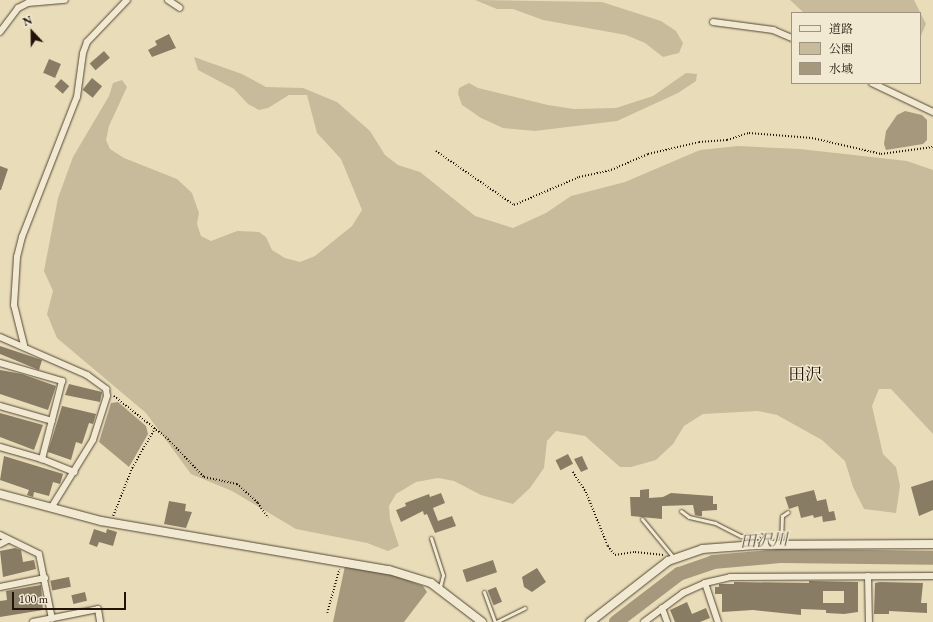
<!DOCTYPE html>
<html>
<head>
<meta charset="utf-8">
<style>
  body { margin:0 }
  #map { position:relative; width:933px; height:622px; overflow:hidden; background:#e9ddb9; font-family:"EB Garamond","Noto Serif JP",serif }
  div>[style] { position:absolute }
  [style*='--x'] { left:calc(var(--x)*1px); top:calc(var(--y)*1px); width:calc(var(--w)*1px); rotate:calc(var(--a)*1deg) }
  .green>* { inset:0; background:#c7bb9b }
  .water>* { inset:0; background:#a5987d }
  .river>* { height:14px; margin:-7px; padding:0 7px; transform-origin:7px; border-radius:7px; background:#a5987d }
  .building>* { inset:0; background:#897c65; transform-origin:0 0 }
  .path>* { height:1.5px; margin-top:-0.75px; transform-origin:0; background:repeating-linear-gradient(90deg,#211309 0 1px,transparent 0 3px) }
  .roads { filter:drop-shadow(0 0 1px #534635) drop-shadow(0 0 1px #534635) }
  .service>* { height:3px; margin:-1.5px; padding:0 1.5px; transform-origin:1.5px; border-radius:1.5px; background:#f1e9d2 }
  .minor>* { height:6px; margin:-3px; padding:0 3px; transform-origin:3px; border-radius:3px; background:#f1e9d2 }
  .tertiary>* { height:8px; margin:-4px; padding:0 4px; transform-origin:4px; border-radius:4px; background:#f1e9d2 }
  span { translate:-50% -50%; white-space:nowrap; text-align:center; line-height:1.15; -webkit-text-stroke:3px #f1e9d2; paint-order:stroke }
  .water-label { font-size:16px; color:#5c4f3d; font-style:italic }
  .quarter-label { font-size:17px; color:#211309 }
  .legend { position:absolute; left:791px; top:12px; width:130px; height:72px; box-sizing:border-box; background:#f1e9d2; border:1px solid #9e9382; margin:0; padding:5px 7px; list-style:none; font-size:12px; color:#211309 }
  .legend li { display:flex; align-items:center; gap:8px; height:20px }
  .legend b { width:20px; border:1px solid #9e9382 }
  .north { position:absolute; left:12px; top:12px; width:40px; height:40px; -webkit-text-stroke:3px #f1e9d2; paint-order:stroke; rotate:338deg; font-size:11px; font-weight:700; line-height:16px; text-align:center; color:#211309 }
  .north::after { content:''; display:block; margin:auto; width:14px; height:18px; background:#211309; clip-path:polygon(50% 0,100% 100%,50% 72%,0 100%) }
  .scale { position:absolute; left:12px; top:592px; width:114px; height:18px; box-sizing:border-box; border:2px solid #211309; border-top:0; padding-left:5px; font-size:12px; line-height:14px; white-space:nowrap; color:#211309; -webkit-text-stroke:3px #f1e9d2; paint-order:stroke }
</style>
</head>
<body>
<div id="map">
  <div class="green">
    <i style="clip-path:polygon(475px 0,602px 2px,661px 21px,676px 31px,683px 43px,679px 53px,663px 57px,645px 43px,626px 35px,543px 20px,513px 9px,497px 9px)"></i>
    <i style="clip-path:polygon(790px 0,914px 0,926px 24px,920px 38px,920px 13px,804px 13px)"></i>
    <i style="clip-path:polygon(194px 57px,242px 74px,266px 87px,303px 88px,337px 102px,370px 131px,385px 155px,398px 165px,420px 172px,475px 216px,513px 228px,546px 213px,571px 196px,625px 182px,700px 150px,738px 146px,800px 149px,907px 161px,933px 170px,933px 434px,891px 389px,879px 389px,872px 406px,883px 454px,896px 467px,900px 486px,896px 513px,864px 509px,853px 487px,845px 461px,822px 440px,777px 415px,758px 411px,703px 414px,684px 426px,673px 444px,656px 460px,631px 467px,620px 467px,585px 436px,556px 431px,547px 441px,544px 468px,530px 488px,513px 504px,481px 495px,454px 481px,438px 478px,416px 482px,396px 494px,389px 506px,390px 519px,399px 546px,388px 551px,367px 543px,296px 529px,232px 491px,191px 474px,146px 413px,57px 338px,47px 314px,53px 291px,44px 271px,58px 198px,73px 157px,109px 96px,113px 83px,122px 80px,127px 87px,109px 126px,106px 140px,110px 149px,124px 158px,177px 179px,192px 193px,199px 213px,197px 224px,201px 236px,211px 241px,237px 231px,259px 232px,266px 237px,272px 250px,285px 258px,300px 262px,315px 256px,352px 226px,362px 210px,341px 159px,317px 133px,307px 95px,289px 95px,268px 108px,259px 110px,248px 104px,234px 89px,198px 70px)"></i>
    <i style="clip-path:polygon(686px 73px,697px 74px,696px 81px,678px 93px,617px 121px,535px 131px,503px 128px,481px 118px,462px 105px,458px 94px,459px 88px,469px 83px,478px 88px,548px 105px,574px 109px,616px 108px,653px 96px)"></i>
  </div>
  <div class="water">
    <i style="clip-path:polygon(905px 111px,922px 115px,927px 120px,927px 140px,923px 144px,886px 150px,884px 144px,886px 131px,897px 115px)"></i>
    <i style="clip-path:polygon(118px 402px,146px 426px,148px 434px,129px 467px,99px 442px,111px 403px)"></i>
    <i style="clip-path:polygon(345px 566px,394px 575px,423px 586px,427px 592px,404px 622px,333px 622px)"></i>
  </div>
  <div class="river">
    <i style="--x:616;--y:622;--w:79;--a:-37.3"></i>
    <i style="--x:679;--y:574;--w:36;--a:-19"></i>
    <i style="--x:713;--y:562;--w:67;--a:-5.1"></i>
    <i style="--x:780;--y:556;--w:153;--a:0.7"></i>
  </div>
  <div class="building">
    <i style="clip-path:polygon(169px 34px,176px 48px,152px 57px,148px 50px,157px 45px,155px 41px)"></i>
    <i style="left:104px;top:51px;width:9px;height:19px;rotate:49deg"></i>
    <i style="left:49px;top:59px;width:13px;height:15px;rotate:23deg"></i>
    <i style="left:92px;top:78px;width:13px;height:15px;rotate:39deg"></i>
    <i style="left:61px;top:79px;width:11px;height:10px;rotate:41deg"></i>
    <i style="clip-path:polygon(0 166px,8px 169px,1px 190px,0 190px)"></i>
    <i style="clip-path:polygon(0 346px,42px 360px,39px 370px,0 354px)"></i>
    <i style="clip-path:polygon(0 370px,22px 374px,56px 386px,48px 410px,0 394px)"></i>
    <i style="clip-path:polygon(69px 384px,102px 392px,100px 402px,65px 395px)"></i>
    <i style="clip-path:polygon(62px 406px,96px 414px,93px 424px,89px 423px,82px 444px,76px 442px,71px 460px,48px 452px)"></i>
    <i style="clip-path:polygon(0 413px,43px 425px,34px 450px,0 437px)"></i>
    <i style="left:568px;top:454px;width:11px;height:14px;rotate:63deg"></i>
    <i style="clip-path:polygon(4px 456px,63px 474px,60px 484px,53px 482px,49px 496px,34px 492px,33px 497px,27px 495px,29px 490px,0 480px)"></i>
    <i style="clip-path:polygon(582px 456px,588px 469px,581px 472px,574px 459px)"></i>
    <i style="clip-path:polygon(933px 480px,933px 510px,919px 516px,911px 487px)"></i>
    <i style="clip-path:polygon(649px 489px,649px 498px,663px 497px,671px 493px,713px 496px,713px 504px,717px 504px,717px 510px,702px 511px,702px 516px,699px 516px,695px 515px,693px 505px,662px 506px,662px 519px,631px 516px,630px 497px,640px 497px,640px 490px)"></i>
    <i style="clip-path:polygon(814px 490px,817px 501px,826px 499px,829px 512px,834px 511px,836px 520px,823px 522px,822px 516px,814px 518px,813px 515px,801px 518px,798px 506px,789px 509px,785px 497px)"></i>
    <i style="clip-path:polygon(441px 493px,445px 503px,433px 508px,438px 521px,452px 516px,456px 526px,435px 533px,427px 514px,424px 515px,423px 511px,401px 522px,396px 510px,406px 506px,405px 503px,429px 494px,430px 497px)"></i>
    <i style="clip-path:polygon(169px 501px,186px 504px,185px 511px,192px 512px,186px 528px,164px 524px)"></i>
    <i style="clip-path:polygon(94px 529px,106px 533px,107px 529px,117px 532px,113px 546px,99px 542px,97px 547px,89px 544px)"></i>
    <i style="clip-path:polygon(15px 548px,21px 550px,23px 562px,34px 560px,36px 569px,3px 577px,0 551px)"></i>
    <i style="left:493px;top:560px;width:13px;height:32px;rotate:72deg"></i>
    <i style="clip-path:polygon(537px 568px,546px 582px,532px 592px,524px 587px,522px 577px)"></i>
    <i style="left:69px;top:577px;width:10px;height:19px;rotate:79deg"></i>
    <i style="clip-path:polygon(evenodd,809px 581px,858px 582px,858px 612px,844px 614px,826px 613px,826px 610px,801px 609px,801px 615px,753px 610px,722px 612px,722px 594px,715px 594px,715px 587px,719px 587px,719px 584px,734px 584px,734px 582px,809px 583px,809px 581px,823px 591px,844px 591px,844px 603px,823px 603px,823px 591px)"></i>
    <i style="clip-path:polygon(880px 582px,923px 583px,921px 603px,927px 603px,927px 613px,889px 611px,889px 614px,874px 614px,875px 583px)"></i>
    <i style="clip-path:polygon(41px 585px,43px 610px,0 617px,0 601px,7px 600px,6px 591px)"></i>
    <i style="left:496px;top:587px;width:16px;height:9px;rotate:68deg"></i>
    <i style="left:85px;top:592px;width:9px;height:14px;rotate:77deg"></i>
    <i style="clip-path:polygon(687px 602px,692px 614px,706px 608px,710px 618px,700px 622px,675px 622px,670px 610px)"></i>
  </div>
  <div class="path">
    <i style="--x:436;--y:151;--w:95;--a:34.7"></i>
    <i style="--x:514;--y:205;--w:71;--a:-23.3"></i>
    <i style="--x:579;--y:177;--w:33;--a:-12"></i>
    <i style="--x:611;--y:170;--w:40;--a:-23.4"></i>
    <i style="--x:648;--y:154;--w:52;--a:-13.2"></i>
    <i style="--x:699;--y:142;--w:28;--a:-4"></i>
    <i style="--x:727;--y:140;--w:23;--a:-18"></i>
    <i style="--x:749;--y:133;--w:63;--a:4.5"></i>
    <i style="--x:812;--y:138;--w:71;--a:13.1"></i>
    <i style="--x:881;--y:154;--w:52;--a:-7.7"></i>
    <i style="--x:114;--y:396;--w:69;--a:38.5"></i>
    <i style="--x:168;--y:439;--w:52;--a:46.5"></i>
    <i style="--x:204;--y:477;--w:34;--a:12"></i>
    <i style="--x:237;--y:484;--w:28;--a:42"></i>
    <i style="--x:258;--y:503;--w:18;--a:56"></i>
    <i style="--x:573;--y:472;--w:24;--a:57"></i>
    <i style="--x:586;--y:492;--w:58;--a:67.8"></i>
    <i style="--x:608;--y:546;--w:11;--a:52"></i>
    <i style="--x:615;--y:555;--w:20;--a:-9"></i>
    <i style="--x:635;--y:552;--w:29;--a:6"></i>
    <i style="--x:113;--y:516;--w:52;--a:-68.4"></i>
    <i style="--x:132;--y:468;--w:46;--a:-60.1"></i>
    <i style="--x:327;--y:613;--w:45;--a:-74.4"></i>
  </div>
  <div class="roads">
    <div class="service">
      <i style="--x:681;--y:511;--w:10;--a:37"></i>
      <i style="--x:689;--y:517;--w:27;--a:13"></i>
      <i style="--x:715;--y:523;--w:29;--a:27"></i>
      <i style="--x:741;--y:536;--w:19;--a:3"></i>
      <i style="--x:760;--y:537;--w:7;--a:74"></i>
      <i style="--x:642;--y:519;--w:50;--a:50.6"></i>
      <i style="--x:431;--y:538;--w:39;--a:72"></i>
      <i style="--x:443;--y:575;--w:12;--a:104"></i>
      <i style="--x:781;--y:544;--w:28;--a:-88"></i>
      <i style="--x:782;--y:516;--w:7;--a:-34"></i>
      <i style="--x:484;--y:592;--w:32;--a:70"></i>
      <i style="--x:496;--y:622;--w:32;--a:-26"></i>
    </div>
    <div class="minor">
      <i style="--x:168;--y:0;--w:14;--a:34"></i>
      <i style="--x:713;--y:22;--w:61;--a:7.6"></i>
      <i style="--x:773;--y:30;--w:21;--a:23"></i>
      <i style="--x:0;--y:32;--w:30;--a:-53"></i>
      <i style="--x:18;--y:8;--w:11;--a:-27"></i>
      <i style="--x:28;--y:3;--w:37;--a:-5"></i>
      <i style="--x:872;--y:83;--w:68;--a:25.4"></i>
      <i style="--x:0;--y:337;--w:95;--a:23.6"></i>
      <i style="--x:87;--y:375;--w:24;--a:36"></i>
      <i style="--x:106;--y:389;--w:7;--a:82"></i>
      <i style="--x:107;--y:396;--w:46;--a:107.7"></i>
      <i style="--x:93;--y:440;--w:80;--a:121.7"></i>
      <i style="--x:24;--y:345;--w:41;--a:-104"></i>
      <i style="--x:14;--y:305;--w:48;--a:-86.4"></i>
      <i style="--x:17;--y:257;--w:21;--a:-76"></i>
      <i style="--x:22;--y:237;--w:150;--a:-68.6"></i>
      <i style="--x:77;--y:97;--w:44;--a:-82.2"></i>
      <i style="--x:83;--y:53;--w:12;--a:-70"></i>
      <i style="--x:87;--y:42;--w:58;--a:-46.4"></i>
      <i style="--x:0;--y:363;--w:65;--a:16.2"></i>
      <i style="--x:62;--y:381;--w:81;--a:104.4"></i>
      <i style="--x:0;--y:406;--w:54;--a:16.1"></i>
      <i style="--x:0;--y:447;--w:44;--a:15.9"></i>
      <i style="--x:42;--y:459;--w:35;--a:22"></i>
      <i style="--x:0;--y:535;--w:43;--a:26"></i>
      <i style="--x:39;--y:554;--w:66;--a:78.7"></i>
      <i style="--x:0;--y:544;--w:9;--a:-27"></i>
      <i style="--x:868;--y:576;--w:46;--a:88.8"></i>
      <i style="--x:705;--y:583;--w:41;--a:71.6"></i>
      <i style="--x:0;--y:587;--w:46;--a:-11.3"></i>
      <i style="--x:662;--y:608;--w:15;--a:70"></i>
      <i style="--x:33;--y:622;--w:66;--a:-11.3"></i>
      <i style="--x:98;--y:609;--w:13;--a:81"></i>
      <i style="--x:644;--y:622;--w:49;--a:-36.6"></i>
      <i style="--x:683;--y:593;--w:24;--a:-24"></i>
      <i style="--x:705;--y:583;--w:26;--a:-13"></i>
      <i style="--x:730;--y:577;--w:203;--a:-0.3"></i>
    </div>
    <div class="tertiary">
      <i style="--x:0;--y:494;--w:105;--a:15"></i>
      <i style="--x:101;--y:521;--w:292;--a:9.7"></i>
      <i style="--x:389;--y:570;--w:44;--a:17.2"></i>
      <i style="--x:431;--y:583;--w:64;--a:37.4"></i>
      <i style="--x:590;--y:622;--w:99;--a:-38"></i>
      <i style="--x:668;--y:561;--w:36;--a:-19"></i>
      <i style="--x:702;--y:549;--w:54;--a:-4.2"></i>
      <i style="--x:756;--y:545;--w:177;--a:-0.3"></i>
    </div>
  </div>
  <div class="water-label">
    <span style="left:764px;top:541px;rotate:-3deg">田沢川</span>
  </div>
  <div class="quarter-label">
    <span style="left:805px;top:375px">田沢</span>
  </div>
  <ul class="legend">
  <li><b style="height:5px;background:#f1e9d2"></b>道路</li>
  <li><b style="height:11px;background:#c7bb9b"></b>公園</li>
  <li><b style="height:11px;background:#a5987d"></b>水域</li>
  </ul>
  <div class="north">N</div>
  <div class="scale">100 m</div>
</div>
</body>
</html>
